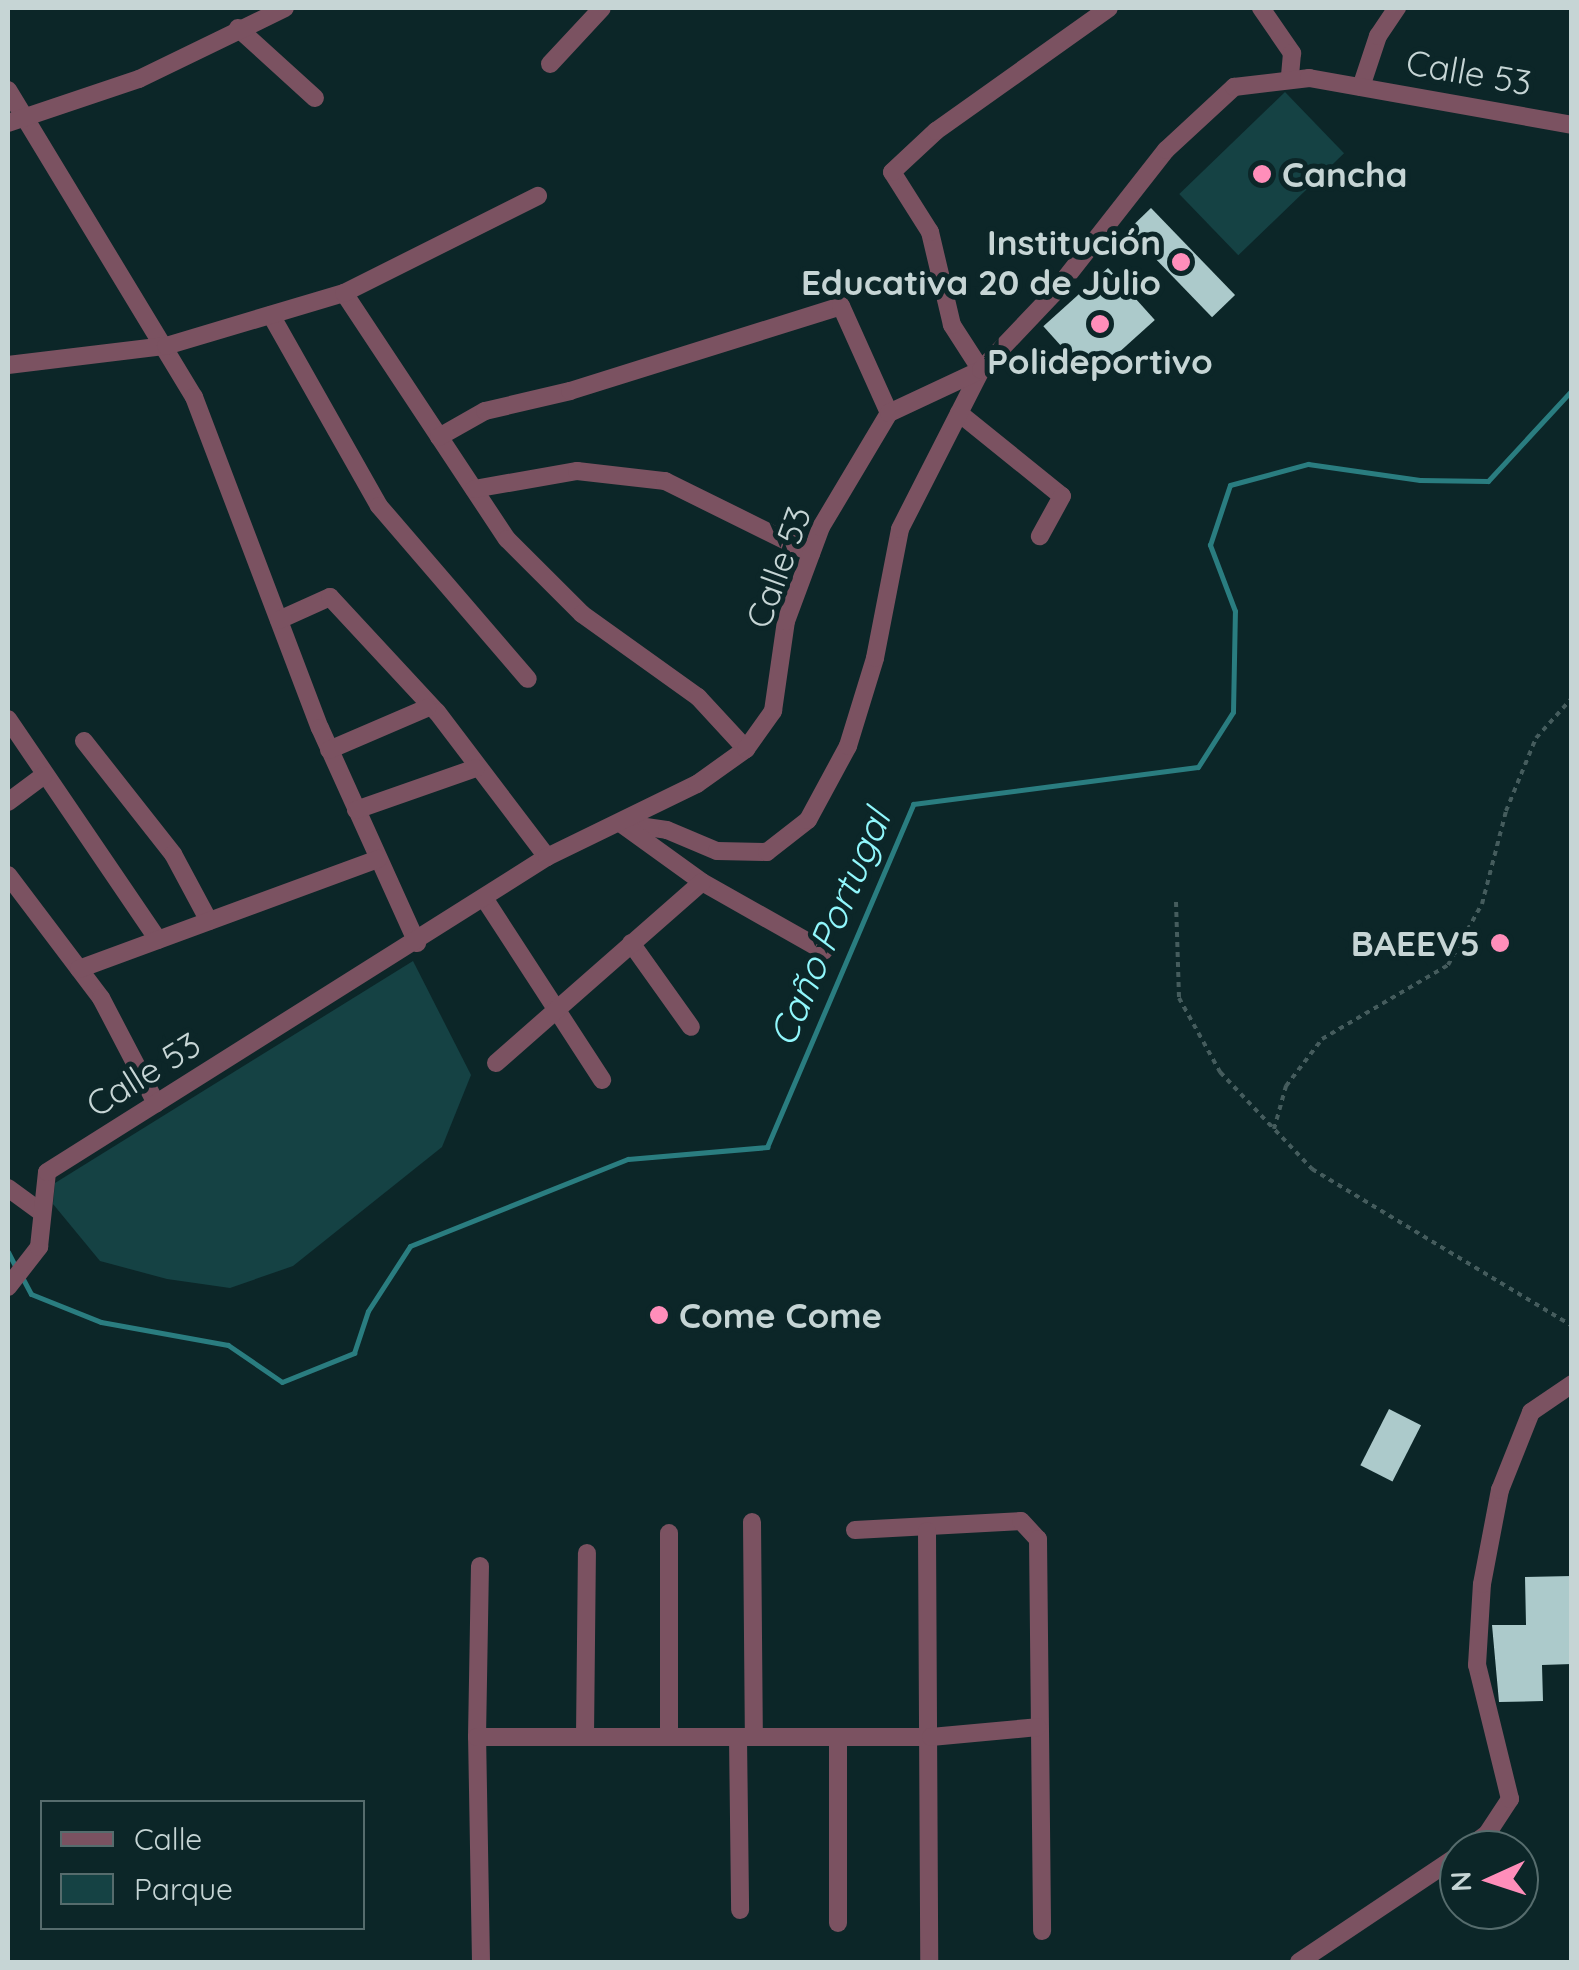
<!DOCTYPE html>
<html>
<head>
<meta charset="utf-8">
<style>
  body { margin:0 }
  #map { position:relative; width:1579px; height:1970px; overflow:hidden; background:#0c2628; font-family:Quicksand,sans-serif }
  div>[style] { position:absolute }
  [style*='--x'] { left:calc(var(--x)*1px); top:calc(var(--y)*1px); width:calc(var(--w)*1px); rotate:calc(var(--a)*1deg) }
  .green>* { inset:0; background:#154244; transform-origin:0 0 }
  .stream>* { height:5px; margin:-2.5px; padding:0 2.5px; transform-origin:2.5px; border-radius:2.5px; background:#2a7d80 }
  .building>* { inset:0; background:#accacb; transform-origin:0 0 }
  .path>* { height:4px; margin-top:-2px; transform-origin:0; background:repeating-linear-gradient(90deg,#455c5d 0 5px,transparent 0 10px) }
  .minor>* { height:18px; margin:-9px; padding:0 9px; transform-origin:9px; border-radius:9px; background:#7b5261 }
  .dots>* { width:28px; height:28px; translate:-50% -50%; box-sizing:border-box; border:5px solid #0c2628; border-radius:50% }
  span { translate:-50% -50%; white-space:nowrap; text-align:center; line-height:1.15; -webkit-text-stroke:10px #0c2628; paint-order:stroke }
  .street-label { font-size:35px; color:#c6d5d5 }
  .poi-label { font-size:35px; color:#c6d5d5; font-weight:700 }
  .left { translate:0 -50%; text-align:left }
  .right { translate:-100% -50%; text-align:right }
  .water-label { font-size:38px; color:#91f7fc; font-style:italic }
  .frame { position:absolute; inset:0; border:10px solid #c6d5d5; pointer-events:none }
  .legend { position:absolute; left:40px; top:1800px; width:325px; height:130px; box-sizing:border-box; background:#0c2628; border:2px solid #566c6d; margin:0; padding:12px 18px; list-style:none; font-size:30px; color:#c6d5d5 }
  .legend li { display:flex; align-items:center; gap:20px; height:50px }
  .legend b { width:50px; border:2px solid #566c6d }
  .north { position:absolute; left:1439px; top:1830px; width:100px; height:100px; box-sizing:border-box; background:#0c2628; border:2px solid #566c6d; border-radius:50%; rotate:267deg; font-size:28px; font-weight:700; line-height:40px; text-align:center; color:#c6d5d5 }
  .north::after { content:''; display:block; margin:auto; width:35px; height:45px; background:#ff8eba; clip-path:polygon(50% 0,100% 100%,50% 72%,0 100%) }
</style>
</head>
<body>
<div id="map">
  <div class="green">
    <i style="left:1285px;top:92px;width:85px;height:147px;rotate:46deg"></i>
    <i style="clip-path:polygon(413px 961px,471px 1075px,442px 1147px,293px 1266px,230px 1288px,167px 1279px,100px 1261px,53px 1204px,55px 1183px)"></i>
  </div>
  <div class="stream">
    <i style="--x:8;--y:1252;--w:20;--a:63"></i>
    <i style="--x:23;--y:1279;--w:17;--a:62"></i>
    <i style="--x:31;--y:1294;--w:75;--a:21.8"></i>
    <i style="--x:101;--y:1322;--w:129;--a:10.3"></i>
    <i style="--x:228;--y:1345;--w:65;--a:34.4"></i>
    <i style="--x:282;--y:1382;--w:78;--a:-21.9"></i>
    <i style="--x:354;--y:1353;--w:44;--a:-71.6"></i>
    <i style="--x:368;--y:1311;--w:77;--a:-57.1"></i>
    <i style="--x:410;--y:1246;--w:235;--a:-21.8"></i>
    <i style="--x:628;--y:1159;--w:140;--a:-4.9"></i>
    <i style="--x:767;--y:1147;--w:373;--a:-66.9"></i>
    <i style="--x:913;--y:804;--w:287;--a:-7.4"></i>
    <i style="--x:1198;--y:767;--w:65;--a:-57.5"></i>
    <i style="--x:1233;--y:712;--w:101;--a:-88.9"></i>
    <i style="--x:1235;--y:611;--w:71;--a:-110.7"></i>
    <i style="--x:1210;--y:545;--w:63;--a:-71.6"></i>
    <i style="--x:1230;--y:485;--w:81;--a:-15.1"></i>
    <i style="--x:1308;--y:464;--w:113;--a:8.1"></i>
    <i style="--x:1420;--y:480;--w:68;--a:0.8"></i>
    <i style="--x:1488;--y:481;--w:124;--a:-47.3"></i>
  </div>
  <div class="building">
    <i style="left:1151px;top:208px;width:121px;height:32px;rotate:46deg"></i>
    <i style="left:1108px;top:268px;width:70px;height:87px;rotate:48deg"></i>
    <i style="left:1389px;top:1409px;width:36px;height:63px;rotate:27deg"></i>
    <i style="clip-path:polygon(1572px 1576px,1572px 1664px,1542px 1665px,1543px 1701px,1499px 1702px,1492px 1625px,1526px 1625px,1525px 1577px)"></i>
  </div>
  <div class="path">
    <i style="--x:1176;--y:902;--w:96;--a:88.2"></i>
    <i style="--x:1179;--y:998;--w:85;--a:61"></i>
    <i style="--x:1220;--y:1072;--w:134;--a:46.5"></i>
    <i style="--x:1312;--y:1169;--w:304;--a:31.1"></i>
    <i style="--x:1274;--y:1129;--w:45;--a:-74.4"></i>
    <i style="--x:1286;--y:1086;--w:59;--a:-52.5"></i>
    <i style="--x:1322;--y:1039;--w:146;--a:-30.4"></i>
    <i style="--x:1448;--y:965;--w:70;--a:-60.9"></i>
    <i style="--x:1482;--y:904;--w:96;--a:-75.5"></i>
    <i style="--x:1506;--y:811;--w:79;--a:-67.7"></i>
    <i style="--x:1536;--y:738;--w:54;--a:-48"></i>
  </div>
  <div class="minor">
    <i style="--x:1261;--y:8;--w:55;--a:55.4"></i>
    <i style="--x:1292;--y:53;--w:24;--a:95"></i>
    <i style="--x:238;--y:28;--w:104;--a:42.3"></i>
    <i style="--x:550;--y:64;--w:76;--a:-47.1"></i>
    <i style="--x:1361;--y:87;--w:54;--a:-71.6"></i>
    <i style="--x:1378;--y:36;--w:34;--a:-56"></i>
    <i style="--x:8;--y:90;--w:359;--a:58.8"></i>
    <i style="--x:194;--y:397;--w:354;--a:69.2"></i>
    <i style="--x:320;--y:728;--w:236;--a:65.7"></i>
    <i style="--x:8;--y:123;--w:138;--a:-18.6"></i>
    <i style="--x:139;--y:79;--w:162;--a:-25.9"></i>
    <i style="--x:344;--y:293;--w:295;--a:56.5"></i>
    <i style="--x:507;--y:539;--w:106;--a:45"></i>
    <i style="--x:582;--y:614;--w:143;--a:35.6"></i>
    <i style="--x:698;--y:697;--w:71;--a:47.3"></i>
    <i style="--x:271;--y:315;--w:219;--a:60.5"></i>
    <i style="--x:379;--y:506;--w:228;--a:49.3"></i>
    <i style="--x:8;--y:365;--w:159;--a:-6.9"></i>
    <i style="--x:166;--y:346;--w:186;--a:-16.6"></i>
    <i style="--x:344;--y:293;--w:217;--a:-26.6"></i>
    <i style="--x:959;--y:413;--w:132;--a:38.9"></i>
    <i style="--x:1062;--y:496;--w:46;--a:118.8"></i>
    <i style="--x:439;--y:437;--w:53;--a:-29.5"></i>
    <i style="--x:485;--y:411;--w:87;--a:-13.2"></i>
    <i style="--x:570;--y:391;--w:284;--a:-17.4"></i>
    <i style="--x:841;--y:306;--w:117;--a:65.8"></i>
    <i style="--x:474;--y:489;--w:105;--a:-9.9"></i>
    <i style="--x:577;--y:471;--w:89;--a:6.5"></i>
    <i style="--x:665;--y:481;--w:163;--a:26.3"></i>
    <i style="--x:279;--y:620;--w:56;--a:-24.3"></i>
    <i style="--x:330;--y:597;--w:157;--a:47.1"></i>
    <i style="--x:437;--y:712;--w:182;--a:52.8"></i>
    <i style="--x:8;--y:719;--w:267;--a:55.8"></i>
    <i style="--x:84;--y:741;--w:144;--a:51.8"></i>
    <i style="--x:173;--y:854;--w:76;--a:61.8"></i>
    <i style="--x:329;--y:750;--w:107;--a:-23.2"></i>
    <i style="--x:8;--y:802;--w:44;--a:-36.6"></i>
    <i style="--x:356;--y:810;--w:127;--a:-19.3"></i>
    <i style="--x:625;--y:824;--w:42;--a:8.1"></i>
    <i style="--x:667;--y:830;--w:54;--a:22.8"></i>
    <i style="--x:717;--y:851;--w:50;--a:1.1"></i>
    <i style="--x:767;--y:852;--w:52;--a:-38"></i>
    <i style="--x:808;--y:820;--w:84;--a:-61.6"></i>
    <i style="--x:848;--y:746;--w:92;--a:-72.9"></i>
    <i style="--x:875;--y:658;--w:131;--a:-79"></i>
    <i style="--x:900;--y:529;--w:178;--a:-63"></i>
    <i style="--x:981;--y:370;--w:54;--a:-122.8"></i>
    <i style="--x:952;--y:325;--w:96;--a:-103.3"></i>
    <i style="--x:930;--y:232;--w:71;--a:-122.3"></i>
    <i style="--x:892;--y:172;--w:60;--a:-43"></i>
    <i style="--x:936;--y:131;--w:212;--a:-35.4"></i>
    <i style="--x:623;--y:825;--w:97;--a:35.8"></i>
    <i style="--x:702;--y:882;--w:140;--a:29.5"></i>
    <i style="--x:8;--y:875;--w:154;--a:52.9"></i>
    <i style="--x:101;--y:998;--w:119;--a:62.4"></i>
    <i style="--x:484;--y:898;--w:217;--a:57"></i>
    <i style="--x:631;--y:943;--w:103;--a:54.5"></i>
    <i style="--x:79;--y:969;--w:319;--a:-20.2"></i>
    <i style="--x:496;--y:1063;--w:274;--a:-41.3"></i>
    <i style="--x:8;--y:1188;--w:42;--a:36.3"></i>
    <i style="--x:8;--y:1287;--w:51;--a:-52.2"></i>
    <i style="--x:39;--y:1247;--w:75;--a:-83.9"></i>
    <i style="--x:47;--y:1172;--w:591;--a:-32.21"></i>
    <i style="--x:547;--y:857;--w:167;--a:-26"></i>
    <i style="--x:697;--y:784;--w:60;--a:-35.5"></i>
    <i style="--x:746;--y:749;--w:47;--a:-54.6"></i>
    <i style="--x:773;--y:711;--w:91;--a:-81.8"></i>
    <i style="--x:786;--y:621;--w:100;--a:-69.6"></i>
    <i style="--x:821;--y:527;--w:133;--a:-59.2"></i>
    <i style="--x:889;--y:413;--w:102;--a:-25.1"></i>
    <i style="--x:981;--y:370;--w:105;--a:-46.5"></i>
    <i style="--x:1053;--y:294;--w:183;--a:-51.9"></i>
    <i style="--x:1166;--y:150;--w:93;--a:-42.8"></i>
    <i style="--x:1234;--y:87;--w:76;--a:-6.8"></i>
    <i style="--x:1309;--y:78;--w:267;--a:10.1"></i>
    <i style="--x:752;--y:1522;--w:215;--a:89.5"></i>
    <i style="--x:855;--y:1530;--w:166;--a:-3.1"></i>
    <i style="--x:1021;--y:1521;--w:25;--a:47"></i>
    <i style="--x:1038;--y:1539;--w:392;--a:89.4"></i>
    <i style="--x:927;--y:1531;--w:431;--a:89.7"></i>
    <i style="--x:477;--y:1737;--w:171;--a:-89"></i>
    <i style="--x:585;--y:1737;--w:184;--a:-89.4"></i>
    <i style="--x:669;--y:1737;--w:204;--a:-90"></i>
    <i style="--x:738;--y:1737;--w:173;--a:89.3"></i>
    <i style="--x:838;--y:1737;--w:186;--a:90"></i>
    <i style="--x:1465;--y:1850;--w:27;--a:-36"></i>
    <i style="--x:1487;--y:1834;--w:42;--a:-56.7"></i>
    <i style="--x:1510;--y:1799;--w:138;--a:-103.8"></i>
    <i style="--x:1477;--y:1665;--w:81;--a:-86.5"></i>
    <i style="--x:1482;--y:1584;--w:96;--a:-79.2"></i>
    <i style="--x:1500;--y:1490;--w:84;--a:-68.3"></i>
    <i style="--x:1531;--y:1412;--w:50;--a:-34.3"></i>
    <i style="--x:481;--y:1962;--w:225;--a:-91"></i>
    <i style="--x:477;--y:1737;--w:454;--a:0"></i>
    <i style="--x:931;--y:1737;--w:107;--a:-5.3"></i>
    <i style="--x:1299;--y:1962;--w:192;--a:-33.8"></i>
  </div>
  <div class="dots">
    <i style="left:1262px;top:174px;background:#ff8eba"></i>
    <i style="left:1181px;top:262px;background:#ff8eba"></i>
    <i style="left:1100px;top:324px;background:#ff8eba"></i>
    <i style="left:1500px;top:943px;background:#ff8eba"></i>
    <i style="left:659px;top:1315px;background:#ff8eba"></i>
  </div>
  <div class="street-label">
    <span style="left:1469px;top:72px;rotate:10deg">Calle 53</span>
    <span style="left:778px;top:567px;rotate:-70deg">Calle 53</span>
    <span style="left:143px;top:1074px;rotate:-32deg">Calle 53</span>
  </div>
  <div class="poi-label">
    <span class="left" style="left:1282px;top:174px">Cancha</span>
    <span class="right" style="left:1161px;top:262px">Institución<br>Educativa 20 de Julio</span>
    <span style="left:1100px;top:361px">Polideportivo</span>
    <span class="right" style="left:1480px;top:943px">BAEEV5</span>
    <span class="left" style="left:679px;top:1315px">Come Come</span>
  </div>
  <div class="water-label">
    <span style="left:830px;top:928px;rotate:-67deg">Caño Portugal</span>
  </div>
  <div class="frame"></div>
  <ul class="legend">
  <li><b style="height:12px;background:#7b5261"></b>Calle</li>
  <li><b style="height:28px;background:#154244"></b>Parque</li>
  </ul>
  <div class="north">N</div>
</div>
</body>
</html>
